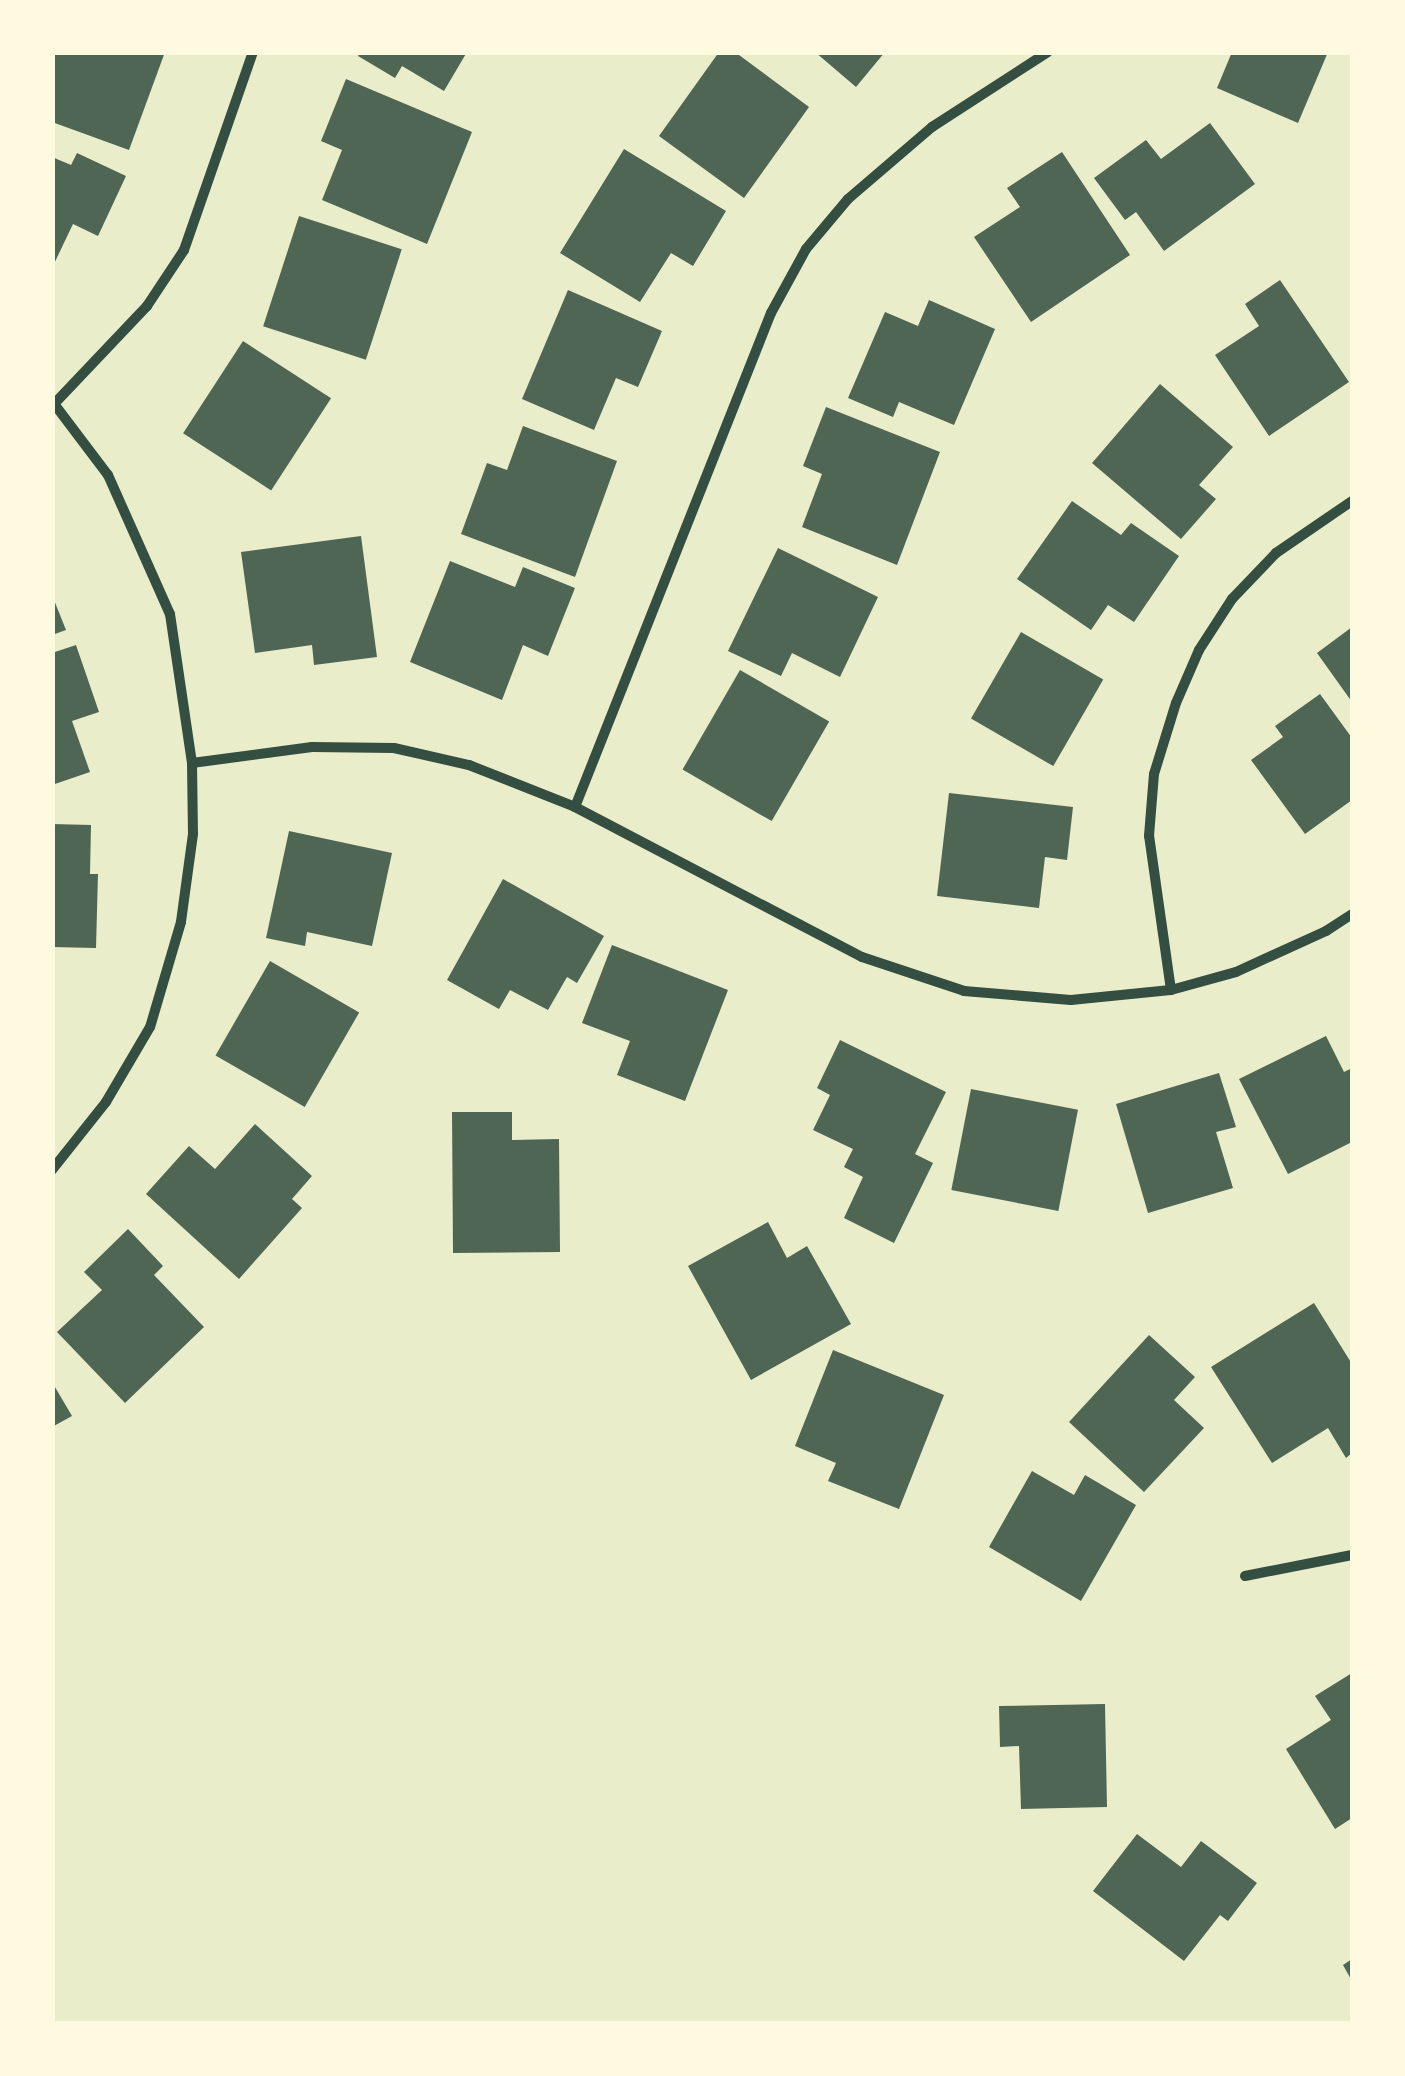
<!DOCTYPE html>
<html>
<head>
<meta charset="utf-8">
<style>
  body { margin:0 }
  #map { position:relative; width:1405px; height:2076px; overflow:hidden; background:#e9edc9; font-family:"Fira Sans Condensed",sans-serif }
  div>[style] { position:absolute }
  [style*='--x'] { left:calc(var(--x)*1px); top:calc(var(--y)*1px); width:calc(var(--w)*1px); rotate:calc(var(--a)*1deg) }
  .building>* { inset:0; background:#4f6655; transform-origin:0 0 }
  .minor>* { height:10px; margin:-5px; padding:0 5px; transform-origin:5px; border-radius:5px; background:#344e41 }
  span { translate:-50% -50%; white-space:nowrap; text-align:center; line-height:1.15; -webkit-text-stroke:8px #fefae0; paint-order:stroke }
  .frame { position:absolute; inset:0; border:55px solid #fefae0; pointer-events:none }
</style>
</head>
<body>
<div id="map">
  <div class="building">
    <i style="clip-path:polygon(55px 52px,165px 52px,129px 150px,52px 122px)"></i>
    <i style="clip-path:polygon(360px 52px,467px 52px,444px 91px,402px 66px,395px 78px,358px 56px)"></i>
    <i style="clip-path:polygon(719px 52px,735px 52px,809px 107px,744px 198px,659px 136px)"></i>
    <i style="clip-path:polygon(815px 52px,885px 52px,856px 87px)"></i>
    <i style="clip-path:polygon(1232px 52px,1328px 52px,1298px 123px,1217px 88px)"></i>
    <i style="clip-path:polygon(346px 79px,472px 132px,427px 244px,322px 200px,342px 150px,321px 141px)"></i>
    <i style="clip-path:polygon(1210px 123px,1255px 184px,1164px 251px,1136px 212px,1125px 220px,1094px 178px,1146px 140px,1161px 159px)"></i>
    <i style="clip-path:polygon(624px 149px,726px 211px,693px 266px,671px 253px,640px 302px,560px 253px)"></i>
    <i style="clip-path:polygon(1062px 152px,1130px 255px,1031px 322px,974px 237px,1020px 207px,1007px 188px)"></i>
    <i style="clip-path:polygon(77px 153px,126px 176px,98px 236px,73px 224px,52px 268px,52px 157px,71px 165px)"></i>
    <i style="left:299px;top:216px;width:108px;height:116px;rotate:18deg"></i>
    <i style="clip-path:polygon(1280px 280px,1349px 382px,1269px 436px,1215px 355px,1259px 326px,1245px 304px)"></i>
    <i style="clip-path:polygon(568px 290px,662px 331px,638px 387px,616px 378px,594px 430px,522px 399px)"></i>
    <i style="clip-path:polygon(929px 300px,995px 329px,954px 425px,899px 402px,893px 417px,848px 398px,885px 312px,918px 326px)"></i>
    <i style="left:243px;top:341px;width:105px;height:110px;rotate:33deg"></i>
    <i style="clip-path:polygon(1160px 384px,1233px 447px,1199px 485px,1216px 499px,1181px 539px,1092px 463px)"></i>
    <i style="clip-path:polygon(826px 407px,940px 452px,897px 565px,802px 527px,822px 474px,803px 466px)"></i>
    <i style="clip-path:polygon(523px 426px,617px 461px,575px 577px,461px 534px,487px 463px,507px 470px)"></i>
    <i style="clip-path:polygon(1072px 501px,1121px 535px,1131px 523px,1179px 556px,1134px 622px,1108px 605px,1091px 630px,1017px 579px)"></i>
    <i style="clip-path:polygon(361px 536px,377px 657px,314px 665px,312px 645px,255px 653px,241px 552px)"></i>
    <i style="clip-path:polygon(778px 548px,878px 597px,840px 677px,792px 653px,781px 676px,728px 651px)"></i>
    <i style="clip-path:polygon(450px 561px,515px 587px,523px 567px,575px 588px,548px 656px,523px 645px,502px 700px,410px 662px)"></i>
    <i style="clip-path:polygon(52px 595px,66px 630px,52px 635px)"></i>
    <i style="clip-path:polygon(1352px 627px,1352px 702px,1317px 653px)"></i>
    <i style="left:1021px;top:632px;width:95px;height:100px;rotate:30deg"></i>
    <i style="clip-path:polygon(76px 645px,99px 712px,72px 721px,90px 772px,52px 785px,52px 653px)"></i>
    <i style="left:740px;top:670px;width:103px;height:115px;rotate:30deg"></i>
    <i style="clip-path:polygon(1320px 694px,1352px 738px,1352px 800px,1305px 834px,1251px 760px,1283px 737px,1275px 726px)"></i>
    <i style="clip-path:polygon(949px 793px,1073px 807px,1067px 860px,1045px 857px,1039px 908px,937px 896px)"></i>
    <i style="clip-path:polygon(52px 824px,91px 825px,90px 874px,98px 874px,96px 948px,52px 947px)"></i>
    <i style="clip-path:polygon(289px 831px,392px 853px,372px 946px,307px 932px,305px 946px,266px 938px)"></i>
    <i style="clip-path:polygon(503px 879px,604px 936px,577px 983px,567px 977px,548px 1010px,510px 990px,499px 1009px,447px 980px)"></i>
    <i style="clip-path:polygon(612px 945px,728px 990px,685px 1101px,617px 1075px,630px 1041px,582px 1023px)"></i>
    <i style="left:270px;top:961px;width:103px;height:109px;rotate:30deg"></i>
    <i style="clip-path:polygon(1326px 1036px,1344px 1072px,1352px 1068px,1352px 1142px,1288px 1174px,1239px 1079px)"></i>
    <i style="clip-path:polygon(840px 1040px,946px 1092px,915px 1154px,933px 1163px,894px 1243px,844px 1218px,863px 1177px,844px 1167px,853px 1149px,813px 1130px,830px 1095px,817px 1088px)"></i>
    <i style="clip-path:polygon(1219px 1073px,1236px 1127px,1216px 1132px,1233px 1188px,1148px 1213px,1116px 1104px)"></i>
    <i style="left:971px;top:1089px;width:109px;height:103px;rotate:11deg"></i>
    <i style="clip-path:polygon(452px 1112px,512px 1112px,512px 1140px,559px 1139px,560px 1252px,453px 1253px)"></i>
    <i style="clip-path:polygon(255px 1124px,312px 1176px,292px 1199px,302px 1208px,239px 1279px,146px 1194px,189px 1146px,215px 1169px)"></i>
    <i style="clip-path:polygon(768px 1222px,787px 1258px,807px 1246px,851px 1324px,751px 1380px,688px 1266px)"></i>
    <i style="clip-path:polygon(128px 1229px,163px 1266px,154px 1275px,204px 1327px,125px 1403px,57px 1332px,102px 1290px,84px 1272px)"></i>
    <i style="clip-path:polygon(1314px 1303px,1352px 1364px,1352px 1453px,1346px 1458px,1328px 1428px,1272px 1463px,1211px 1367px)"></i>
    <i style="clip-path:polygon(1149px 1335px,1195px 1377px,1174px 1400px,1204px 1428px,1144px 1492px,1069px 1422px)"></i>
    <i style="clip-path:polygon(833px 1350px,944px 1395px,899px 1509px,828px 1481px,836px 1463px,795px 1446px)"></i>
    <i style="clip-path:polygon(52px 1382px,72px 1416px,52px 1427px)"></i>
    <i style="clip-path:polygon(1032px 1471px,1074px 1495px,1085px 1475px,1136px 1505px,1081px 1601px,989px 1547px)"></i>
    <i style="clip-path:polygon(1352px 1673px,1352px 1818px,1335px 1829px,1286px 1749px,1331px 1720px,1315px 1696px)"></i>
    <i style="clip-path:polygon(1105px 1704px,1107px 1807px,1021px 1809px,1019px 1746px,1000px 1747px,999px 1706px)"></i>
    <i style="clip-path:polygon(1137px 1834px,1181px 1867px,1201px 1841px,1257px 1883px,1228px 1921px,1220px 1915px,1184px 1961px,1093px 1891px)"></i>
    <i style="clip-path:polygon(1352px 1959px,1352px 1981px,1343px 1965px)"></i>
  </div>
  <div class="minor">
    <i style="--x:52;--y:401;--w:93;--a:52.9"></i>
    <i style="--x:108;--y:475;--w:152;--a:66"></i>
    <i style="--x:170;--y:614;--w:151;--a:81.6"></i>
    <i style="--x:192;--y:763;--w:71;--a:89.2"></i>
    <i style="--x:193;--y:834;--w:89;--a:97.8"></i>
    <i style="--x:181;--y:922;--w:109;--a:106.4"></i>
    <i style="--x:150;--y:1027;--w:87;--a:120.4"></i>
    <i style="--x:106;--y:1102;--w:87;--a:128.5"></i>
    <i style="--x:55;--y:403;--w:134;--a:-46.5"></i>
    <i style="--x:147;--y:306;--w:67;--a:-56.5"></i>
    <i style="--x:184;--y:250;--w:210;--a:-70.8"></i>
    <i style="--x:192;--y:763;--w:121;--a:-7.6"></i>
    <i style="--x:312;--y:747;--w:82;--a:0.7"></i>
    <i style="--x:394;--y:748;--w:77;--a:12.8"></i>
    <i style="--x:469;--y:765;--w:114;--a:21.6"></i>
    <i style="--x:575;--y:807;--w:324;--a:27.6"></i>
    <i style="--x:862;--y:957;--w:108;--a:18.4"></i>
    <i style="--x:964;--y:991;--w:107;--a:4.8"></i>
    <i style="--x:1071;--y:1000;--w:100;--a:-5.7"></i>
    <i style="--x:1171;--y:990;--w:67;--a:-15.5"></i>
    <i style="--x:1236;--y:972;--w:99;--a:-24.5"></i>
    <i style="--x:1326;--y:931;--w:31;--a:-33"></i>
    <i style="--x:575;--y:807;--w:531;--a:-68.36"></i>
    <i style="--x:771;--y:313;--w:73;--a:-61.3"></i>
    <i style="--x:806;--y:249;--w:65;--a:-50"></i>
    <i style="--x:848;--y:199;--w:111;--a:-40.6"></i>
    <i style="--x:932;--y:127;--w:138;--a:-32.9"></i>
    <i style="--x:1171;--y:990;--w:156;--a:-98.1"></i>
    <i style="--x:1149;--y:836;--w:62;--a:-85.4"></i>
    <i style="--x:1154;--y:774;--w:74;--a:-72.8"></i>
    <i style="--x:1176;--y:703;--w:58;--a:-66.5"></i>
    <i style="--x:1199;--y:650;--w:61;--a:-57.1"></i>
    <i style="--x:1232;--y:599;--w:64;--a:-46.3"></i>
    <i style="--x:1276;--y:553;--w:92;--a:-34.4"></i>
    <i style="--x:1245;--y:1576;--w:109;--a:-11.1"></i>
  </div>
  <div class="frame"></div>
</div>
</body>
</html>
